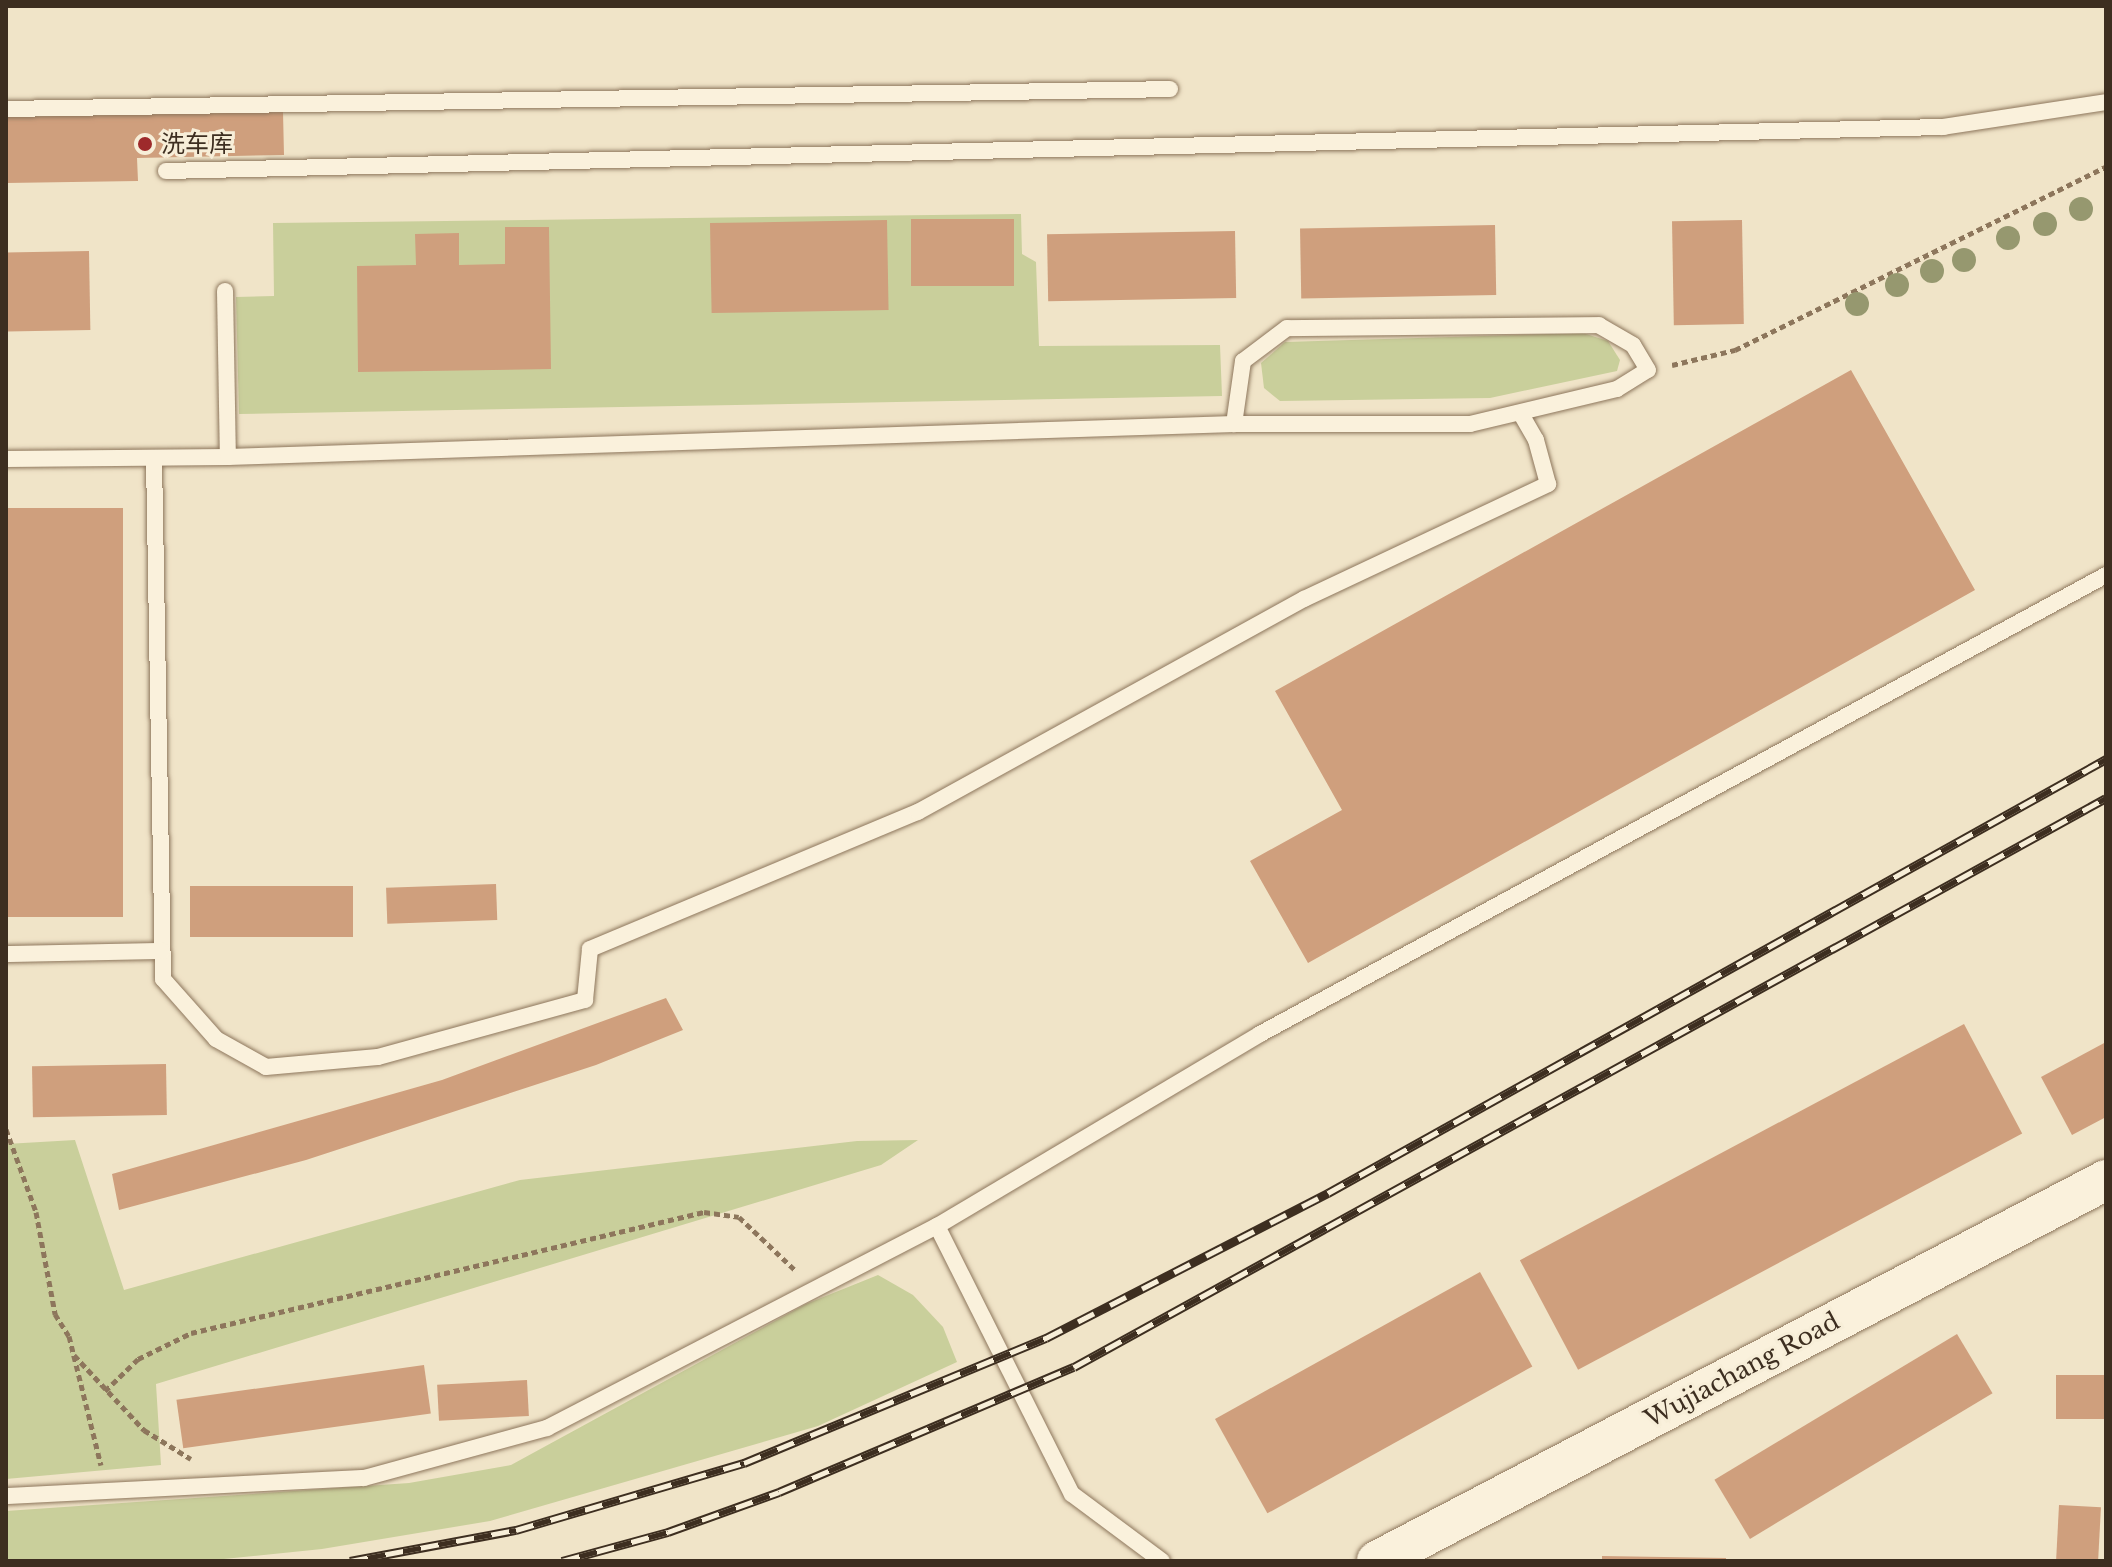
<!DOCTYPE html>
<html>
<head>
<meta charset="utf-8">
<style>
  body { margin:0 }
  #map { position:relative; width:2112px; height:1567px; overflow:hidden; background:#f0e4c8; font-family:"Libre Baskerville","Noto Sans SC",serif }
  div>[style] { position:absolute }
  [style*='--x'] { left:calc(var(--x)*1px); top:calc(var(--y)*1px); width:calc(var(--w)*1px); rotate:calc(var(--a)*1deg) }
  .green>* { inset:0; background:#c9cf9b }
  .building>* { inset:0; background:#cf9f7d; transform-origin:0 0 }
  .path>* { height:5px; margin-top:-2.5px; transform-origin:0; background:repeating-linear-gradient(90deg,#8d765c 0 6px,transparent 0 10px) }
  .roads { filter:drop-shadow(0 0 2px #8d765c) drop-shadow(0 0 2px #8d765c) }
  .service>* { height:16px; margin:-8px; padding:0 8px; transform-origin:8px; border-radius:8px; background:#faf1dc }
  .tertiary>* { height:40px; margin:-20px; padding:0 20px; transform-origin:20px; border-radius:20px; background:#faf1dc }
  .rail>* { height:9px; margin-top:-4.5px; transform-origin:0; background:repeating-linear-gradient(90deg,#f7eed8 0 18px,#3d2e20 0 36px); box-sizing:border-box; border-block:2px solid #3d2e20 }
  .trees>* { width:24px; height:24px; margin:-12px; border-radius:50%; background:#96986f }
  .dots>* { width:22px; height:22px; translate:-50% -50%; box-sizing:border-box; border:4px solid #f7eed8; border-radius:50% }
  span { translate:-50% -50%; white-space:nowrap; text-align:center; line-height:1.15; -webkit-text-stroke:6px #f7eed8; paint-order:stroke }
  .poi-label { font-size:24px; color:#3d2e20 }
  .left { translate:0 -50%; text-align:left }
  .street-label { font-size:24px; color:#3d2e20 }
  .frame { position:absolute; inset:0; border:8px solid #3d2e20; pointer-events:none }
</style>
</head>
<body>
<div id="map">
  <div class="green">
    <i style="clip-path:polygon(1021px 214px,1022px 254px,1036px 262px,1039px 346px,1220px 345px,1222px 396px,239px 414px,236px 297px,274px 296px,273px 223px)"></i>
    <i style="clip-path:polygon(1583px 333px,1608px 341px,1620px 360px,1617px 371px,1490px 398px,1280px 401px,1264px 388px,1261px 363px,1285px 342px)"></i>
    <i style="clip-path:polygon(75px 1140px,124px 1290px,520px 1180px,857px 1141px,918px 1140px,881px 1165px,156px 1384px,161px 1465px,6px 1479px,6px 1144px)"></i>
    <i style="clip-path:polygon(878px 1275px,913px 1295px,943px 1327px,957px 1362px,818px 1426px,490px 1521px,322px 1549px,204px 1561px,6px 1561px,6px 1511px,409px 1483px,511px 1465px,806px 1304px)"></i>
  </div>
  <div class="building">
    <i style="clip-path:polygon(283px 112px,284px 155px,137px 158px,138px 181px,6px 183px,6px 117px)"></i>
    <i style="left:911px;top:219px;width:103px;height:67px"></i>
    <i style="left:887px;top:220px;width:90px;height:177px;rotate:89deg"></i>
    <i style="left:1742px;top:220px;width:104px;height:70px;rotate:89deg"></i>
    <i style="left:1495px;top:225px;width:70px;height:195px;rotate:89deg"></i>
    <i style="clip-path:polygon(505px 227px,549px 227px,551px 369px,358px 372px,357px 266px,416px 265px,415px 234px,459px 233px,459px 265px,505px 264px)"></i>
    <i style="left:1235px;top:231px;width:67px;height:188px;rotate:89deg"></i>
    <i style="left:89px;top:251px;width:79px;height:83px;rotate:89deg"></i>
    <i style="clip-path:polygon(1851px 370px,1975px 590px,1308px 963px,1250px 861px,1342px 810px,1275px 691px)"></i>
    <i style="left:123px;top:508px;width:409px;height:117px;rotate:90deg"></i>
    <i style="left:496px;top:884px;width:36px;height:110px;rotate:88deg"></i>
    <i style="left:353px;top:886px;width:51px;height:163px;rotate:90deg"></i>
    <i style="clip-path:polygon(666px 998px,683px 1030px,596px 1065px,306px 1160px,119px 1210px,112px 1174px,442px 1080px)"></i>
    <i style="left:1964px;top:1024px;width:124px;height:503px;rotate:62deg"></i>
    <i style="clip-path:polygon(2106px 1042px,2106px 1117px,2072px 1135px,2041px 1077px)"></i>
    <i style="left:166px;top:1064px;width:51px;height:134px;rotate:89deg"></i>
    <i style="left:1480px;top:1272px;width:108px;height:303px;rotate:61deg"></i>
    <i style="left:1957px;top:1334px;width:69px;height:283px;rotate:59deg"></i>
    <i style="left:424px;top:1365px;width:49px;height:250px;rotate:82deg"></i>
    <i style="left:2056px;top:1375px;width:50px;height:44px"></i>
    <i style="left:527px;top:1380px;width:36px;height:90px;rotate:87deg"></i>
    <i style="left:2059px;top:1505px;width:42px;height:56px;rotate:3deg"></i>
    <i style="clip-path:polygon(1602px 1556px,1726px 1558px,1726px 1561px,1602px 1561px)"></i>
  </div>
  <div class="path">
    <i style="--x:1672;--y:365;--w:65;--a:-13.4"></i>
    <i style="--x:1735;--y:350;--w:414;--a:-26.3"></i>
    <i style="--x:6;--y:1129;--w:88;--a:70.1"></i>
    <i style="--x:36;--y:1212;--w:104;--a:79.4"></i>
    <i style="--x:55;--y:1314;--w:26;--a:58"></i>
    <i style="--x:69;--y:1336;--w:133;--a:76.1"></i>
    <i style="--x:74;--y:1355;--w:103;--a:47"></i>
    <i style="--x:144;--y:1430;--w:55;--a:31.7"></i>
    <i style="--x:105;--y:1391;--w:46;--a:-44.1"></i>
    <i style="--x:138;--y:1359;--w:59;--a:-26.1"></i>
    <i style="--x:191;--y:1333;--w:527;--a:-13.27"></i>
    <i style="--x:704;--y:1212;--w:35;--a:8"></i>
    <i style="--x:739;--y:1217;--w:76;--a:43.4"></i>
  </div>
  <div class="roads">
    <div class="service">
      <i style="--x:6;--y:109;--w:1164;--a:-0.98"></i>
      <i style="--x:166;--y:171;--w:1778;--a:-1.42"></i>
      <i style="--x:1943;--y:127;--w:165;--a:-8.7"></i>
      <i style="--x:225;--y:291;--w:166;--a:89"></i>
      <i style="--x:154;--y:458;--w:521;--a:89.01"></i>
      <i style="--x:163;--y:979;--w:80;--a:48.5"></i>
      <i style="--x:216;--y:1039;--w:57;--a:29.2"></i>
      <i style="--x:266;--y:1067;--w:112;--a:-5.1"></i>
      <i style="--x:378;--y:1057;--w:215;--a:-15.4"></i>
      <i style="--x:585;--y:1000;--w:51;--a:-84.4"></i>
      <i style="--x:590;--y:949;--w:355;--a:-22.7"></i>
      <i style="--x:918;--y:812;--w:441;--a:-28.9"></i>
      <i style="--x:1304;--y:599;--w:270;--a:-25.2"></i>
      <i style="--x:1548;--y:484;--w:46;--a:-105.3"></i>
      <i style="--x:1536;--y:440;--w:30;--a:-120"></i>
      <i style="--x:6;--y:459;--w:222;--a:-0.5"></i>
      <i style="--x:228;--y:457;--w:1007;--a:-1.88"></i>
      <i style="--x:1234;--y:424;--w:236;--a:0"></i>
      <i style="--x:1470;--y:424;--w:151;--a:-13.4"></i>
      <i style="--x:1617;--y:389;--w:36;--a:-32"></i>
      <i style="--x:1648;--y:370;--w:29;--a:-121"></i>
      <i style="--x:1633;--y:345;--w:39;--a:-150"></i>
      <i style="--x:1599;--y:325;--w:312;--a:179.4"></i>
      <i style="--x:1287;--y:328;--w:55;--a:143.1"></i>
      <i style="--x:1243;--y:361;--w:64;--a:98.1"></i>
      <i style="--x:6;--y:954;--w:156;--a:-1.1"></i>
      <i style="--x:937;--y:1226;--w:300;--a:63.3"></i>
      <i style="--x:1072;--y:1494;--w:112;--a:36.7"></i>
      <i style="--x:6;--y:1496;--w:358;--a:-2.9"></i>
      <i style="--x:364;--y:1478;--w:190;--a:-15.3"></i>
      <i style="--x:547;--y:1428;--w:439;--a:-27.4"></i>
      <i style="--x:937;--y:1226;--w:376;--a:-30.7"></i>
      <i style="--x:1260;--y:1034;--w:962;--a:-28.48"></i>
    </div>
    <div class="tertiary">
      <i style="--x:1377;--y:1561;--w:823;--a:-27.59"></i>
    </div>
  </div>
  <div class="rail">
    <i style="--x:350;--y:1561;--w:169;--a:-10.6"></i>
    <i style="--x:516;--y:1530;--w:238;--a:-16.4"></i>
    <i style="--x:744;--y:1463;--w:327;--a:-22.5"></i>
    <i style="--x:1046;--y:1338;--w:317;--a:-27.2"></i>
    <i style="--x:1328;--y:1193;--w:891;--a:-29.15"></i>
    <i style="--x:562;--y:1561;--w:110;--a:-15.3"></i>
    <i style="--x:668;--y:1532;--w:118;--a:-19.8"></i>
    <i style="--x:779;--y:1492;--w:320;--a:-23"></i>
    <i style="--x:1074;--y:1367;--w:1178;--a:-28.87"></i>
  </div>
  <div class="trees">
    <i style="left:2081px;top:209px"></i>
    <i style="left:2045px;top:224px"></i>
    <i style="left:2008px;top:238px"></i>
    <i style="left:1964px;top:260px"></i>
    <i style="left:1932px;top:271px"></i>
    <i style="left:1897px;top:285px"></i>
    <i style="left:1857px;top:304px"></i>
  </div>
  <div class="dots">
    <i style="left:145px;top:144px;background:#9e2a2b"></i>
  </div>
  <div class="poi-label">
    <span class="left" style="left:161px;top:144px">洗车库</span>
  </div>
  <div class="street-label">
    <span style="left:1742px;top:1370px;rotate:-28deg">Wujiachang Road</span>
  </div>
  <div class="frame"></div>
</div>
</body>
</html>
